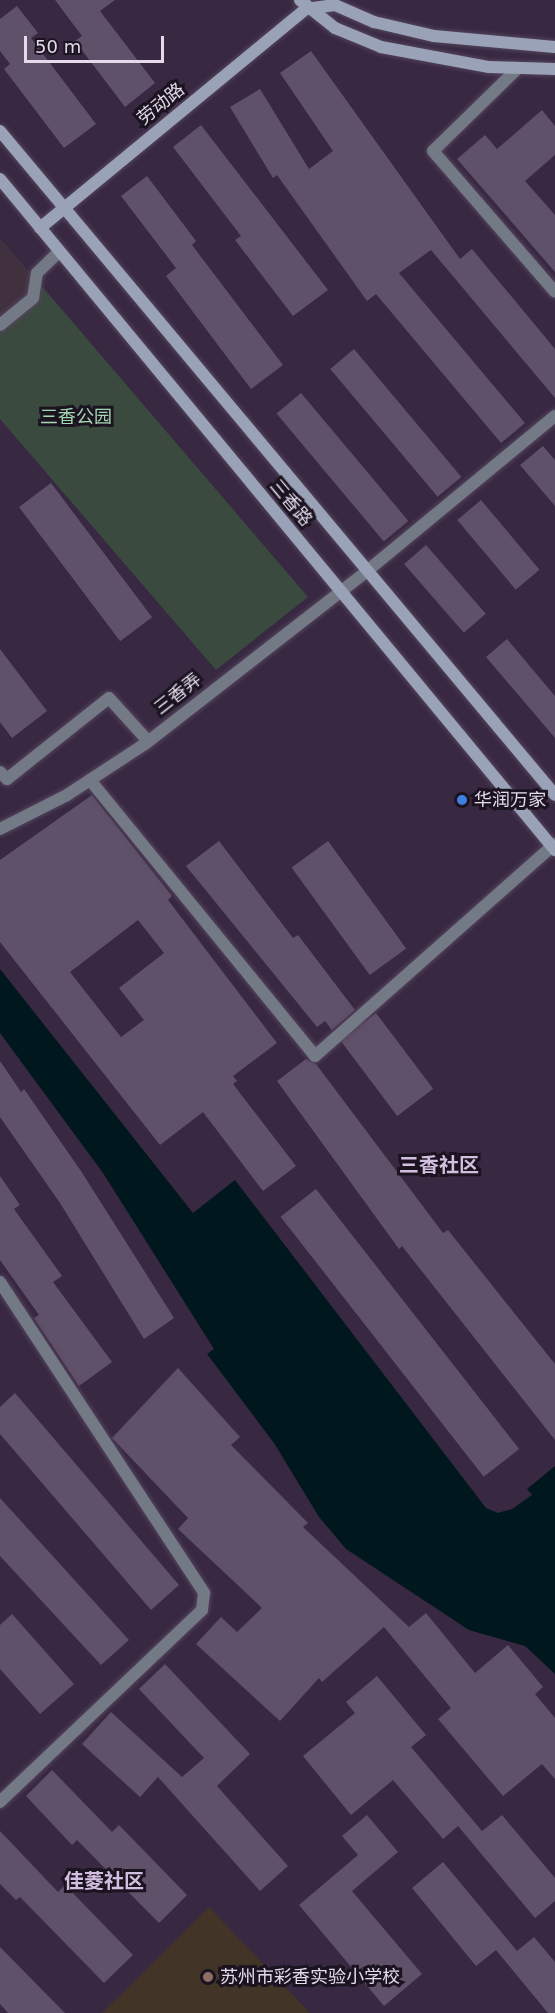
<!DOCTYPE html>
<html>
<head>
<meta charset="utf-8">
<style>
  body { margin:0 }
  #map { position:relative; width:555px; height:2013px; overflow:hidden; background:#382842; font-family:"DejaVu Sans","Noto Sans SC",sans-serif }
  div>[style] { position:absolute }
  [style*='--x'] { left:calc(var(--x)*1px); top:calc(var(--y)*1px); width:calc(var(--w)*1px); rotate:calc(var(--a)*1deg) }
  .education>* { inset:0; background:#423427 }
  .medical>* { inset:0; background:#41313e }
  .green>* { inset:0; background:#3b4a3f }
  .water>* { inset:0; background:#00171e }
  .building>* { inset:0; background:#60516b; transform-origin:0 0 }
  .roads { filter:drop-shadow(0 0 2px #54445d) drop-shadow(0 0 2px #54445d) }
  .minor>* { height:12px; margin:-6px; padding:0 6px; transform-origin:6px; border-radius:6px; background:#737985 }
  .tertiary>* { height:12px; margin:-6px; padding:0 6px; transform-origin:6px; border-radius:6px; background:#737985 }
  .secondary>* { height:12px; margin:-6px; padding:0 6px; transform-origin:6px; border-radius:6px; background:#99a2b6 }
  .dots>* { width:16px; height:16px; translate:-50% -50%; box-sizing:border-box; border:3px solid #1b1420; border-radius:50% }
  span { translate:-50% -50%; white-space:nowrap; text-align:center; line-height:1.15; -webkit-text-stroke:6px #1b1420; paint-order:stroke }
  .street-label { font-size:18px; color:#e4daea }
  .park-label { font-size:18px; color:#a3d7b1 }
  .poi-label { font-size:18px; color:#e4daea }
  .left { translate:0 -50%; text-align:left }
  .neighbourhood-label { font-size:20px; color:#d2bedf; font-weight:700 }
  .scale { position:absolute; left:24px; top:36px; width:140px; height:27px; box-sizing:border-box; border:3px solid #e4daea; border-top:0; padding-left:8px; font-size:18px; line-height:21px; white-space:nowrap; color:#e4daea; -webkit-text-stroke:4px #1b1420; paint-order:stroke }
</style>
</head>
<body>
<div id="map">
  <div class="education">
    <i style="clip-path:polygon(209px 1907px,310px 2013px,102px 2013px)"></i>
  </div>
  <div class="medical">
    <i style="clip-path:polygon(0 238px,40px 284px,0 319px)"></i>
  </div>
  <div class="green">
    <i style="clip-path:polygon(40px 284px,308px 597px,216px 670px,0 419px,0 319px)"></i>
  </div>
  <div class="water">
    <i style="clip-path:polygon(0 969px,193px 1213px,235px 1180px,486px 1508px,498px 1513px,512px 1509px,532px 1495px,527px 1489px,555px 1466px,555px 1674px,525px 1646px,469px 1630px,346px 1549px,319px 1517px,274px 1443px,207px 1354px,214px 1349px,103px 1173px,0 1033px)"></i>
  </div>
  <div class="building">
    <i style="clip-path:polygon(55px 0,115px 0,100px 11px,155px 83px,125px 107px,75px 41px,82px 36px)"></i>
    <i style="clip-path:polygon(17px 6px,38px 33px,31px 38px,96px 124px,64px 148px,4px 69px,10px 64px,0 51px,0 19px)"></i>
    <i style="clip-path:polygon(311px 51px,460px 259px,472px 249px,555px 349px,555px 398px,431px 250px,399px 273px,525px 423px,501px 443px,376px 294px,367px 301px,277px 175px,273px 178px,230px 107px,260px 89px,309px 169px,333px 151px,280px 73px)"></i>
    <i style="clip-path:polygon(542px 110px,555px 126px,555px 155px,525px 181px,555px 215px,555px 272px,457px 159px,485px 135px,497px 149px)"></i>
    <i style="clip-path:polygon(201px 125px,328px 290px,293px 316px,235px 240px,241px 236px,173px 147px)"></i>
    <i style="clip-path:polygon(147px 176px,196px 241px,192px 245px,283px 365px,251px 389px,166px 276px,176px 268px,121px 196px)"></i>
    <i style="left:354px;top:349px;width:167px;height:31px;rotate:50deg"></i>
    <i style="left:301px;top:393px;width:167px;height:32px;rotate:50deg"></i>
    <i style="clip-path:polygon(543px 446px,555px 460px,555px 506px,520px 465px)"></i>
    <i style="left:51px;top:483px;width:168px;height:40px;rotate:53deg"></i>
    <i style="left:481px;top:500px;width:91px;height:31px;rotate:50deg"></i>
    <i style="left:426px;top:545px;width:91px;height:29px;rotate:49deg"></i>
    <i style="clip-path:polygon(507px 639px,555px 696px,555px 738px,486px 657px)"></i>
    <i style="clip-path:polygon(0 649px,47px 711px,12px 738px,0 722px)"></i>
    <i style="clip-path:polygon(evenodd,92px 795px,172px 896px,168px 900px,277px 1043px,233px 1076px,237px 1081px,233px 1084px,296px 1166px,263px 1191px,203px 1112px,160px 1145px,0 942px,0 860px,92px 795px,138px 920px,164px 953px,119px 988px,144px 1020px,121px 1037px,70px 972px,138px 920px)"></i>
    <i style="clip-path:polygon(219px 841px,293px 938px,298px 935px,355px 1010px,332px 1030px,325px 1021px,317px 1027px,186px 866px)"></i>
    <i style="left:328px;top:841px;width:133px;height:45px;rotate:54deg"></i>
    <i style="left:376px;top:1013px;width:95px;height:45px;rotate:53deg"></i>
    <i style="clip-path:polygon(306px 1059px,316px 1064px,443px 1233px,448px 1230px,555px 1364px,555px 1440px,402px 1246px,399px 1249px,277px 1081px)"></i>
    <i style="clip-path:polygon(0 1061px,21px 1092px,24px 1089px,81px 1171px,174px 1318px,144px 1339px,60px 1203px,0 1117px)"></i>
    <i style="clip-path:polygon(0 1176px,20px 1205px,14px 1209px,62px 1276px,53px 1282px,112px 1362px,79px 1386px,34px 1318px,39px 1315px,0 1260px)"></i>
    <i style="left:316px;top:1189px;width:330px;height:45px;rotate:52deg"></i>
    <i style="clip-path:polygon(178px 1368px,240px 1437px,231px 1445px,308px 1523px,303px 1527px,409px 1627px,426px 1613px,475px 1673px,508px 1645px,543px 1687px,535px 1694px,555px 1718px,555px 1779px,542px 1764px,503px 1796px,438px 1719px,451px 1708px,384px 1627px,322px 1682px,319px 1678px,280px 1721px,196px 1644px,221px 1617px,237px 1632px,262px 1608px,178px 1529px,188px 1518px,112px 1438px)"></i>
    <i style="clip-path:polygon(15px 1393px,179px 1585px,151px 1610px,0 1434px,0 1407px)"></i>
    <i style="clip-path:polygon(0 1498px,129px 1640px,101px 1665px,0 1556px)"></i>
    <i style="clip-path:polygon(12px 1614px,74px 1684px,40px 1714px,0 1669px,0 1625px)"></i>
    <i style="clip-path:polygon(165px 1664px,250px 1754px,217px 1786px,288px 1866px,260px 1891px,158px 1777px,140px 1797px,82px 1744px,111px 1712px,182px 1777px,204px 1758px,139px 1689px)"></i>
    <i style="clip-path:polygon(377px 1676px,426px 1735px,411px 1747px,482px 1831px,502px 1815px,555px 1878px,555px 1901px,535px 1918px,458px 1826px,443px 1839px,393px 1780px,351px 1815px,303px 1756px,355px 1713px,346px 1702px)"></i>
    <i style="clip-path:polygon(52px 1770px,112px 1832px,119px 1825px,187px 1895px,159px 1923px,77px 1840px,72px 1845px,26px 1796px)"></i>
    <i style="clip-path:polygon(367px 1815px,398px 1852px,352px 1891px,422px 1974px,384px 2006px,299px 1905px,358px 1855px,342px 1836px)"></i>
    <i style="clip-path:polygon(0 1831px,58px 1892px,65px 1885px,133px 1955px,104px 1983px,20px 1897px,16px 1900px,0 1884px)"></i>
    <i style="clip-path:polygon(443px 1862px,517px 1951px,534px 1937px,555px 1962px,555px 2013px,548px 2013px,496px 1950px,476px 1966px,412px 1888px)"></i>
    <i style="clip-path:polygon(0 1947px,65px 2013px,8px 2013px,0 2004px)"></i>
  </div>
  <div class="roads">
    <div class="minor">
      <i style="--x:517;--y:69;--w:117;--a:135.7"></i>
      <i style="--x:433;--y:151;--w:186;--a:49.1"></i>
      <i style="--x:0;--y:325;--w:43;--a:-39.3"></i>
      <i style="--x:33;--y:298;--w:25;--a:-81"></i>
      <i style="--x:37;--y:273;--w:30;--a:-44"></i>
      <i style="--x:367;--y:571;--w:244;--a:-39.5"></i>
      <i style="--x:0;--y:772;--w:10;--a:45"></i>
      <i style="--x:7;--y:779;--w:130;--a:-38.5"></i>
      <i style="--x:109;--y:698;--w:58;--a:47.8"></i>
      <i style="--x:90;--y:780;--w:356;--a:50.8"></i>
      <i style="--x:315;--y:1056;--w:320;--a:-41.5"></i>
      <i style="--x:0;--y:1282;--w:372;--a:56.7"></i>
      <i style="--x:204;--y:1593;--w:17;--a:97"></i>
      <i style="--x:202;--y:1610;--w:279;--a:136.5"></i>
    </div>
    <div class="tertiary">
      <i style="--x:0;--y:829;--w:75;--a:-26.9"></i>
      <i style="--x:67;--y:795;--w:93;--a:-33.2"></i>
      <i style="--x:145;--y:744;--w:281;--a:-37.9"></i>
    </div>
    <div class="secondary">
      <i style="--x:300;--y:0;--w:45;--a:38.7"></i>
      <i style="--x:335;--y:28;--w:50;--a:22.4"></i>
      <i style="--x:381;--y:47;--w:110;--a:10.5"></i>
      <i style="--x:489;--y:67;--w:66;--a:1.7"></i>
      <i style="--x:0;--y:131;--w:865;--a:50.11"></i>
      <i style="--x:0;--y:179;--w:871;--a:50.41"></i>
      <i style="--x:40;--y:228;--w:345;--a:-39.5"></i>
      <i style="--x:306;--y:9;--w:29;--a:-8"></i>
      <i style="--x:335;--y:5;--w:43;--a:23.6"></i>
      <i style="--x:374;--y:22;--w:62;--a:13.1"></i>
      <i style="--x:434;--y:36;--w:121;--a:5.2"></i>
    </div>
  </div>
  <div class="dots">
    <i style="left:462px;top:800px;background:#3f7fe0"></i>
    <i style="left:208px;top:1977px;background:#8d6e63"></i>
  </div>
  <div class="street-label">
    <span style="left:161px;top:104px;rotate:-39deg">劳动路</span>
    <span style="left:291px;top:503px;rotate:50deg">三香路</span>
    <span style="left:178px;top:694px;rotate:-38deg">三香弄</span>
  </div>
  <div class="park-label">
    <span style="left:76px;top:417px">三香公园</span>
  </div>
  <div class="poi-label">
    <span class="left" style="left:474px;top:800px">华润万家</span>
    <span class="left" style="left:220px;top:1977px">苏州市彩香实验小学校</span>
  </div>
  <div class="neighbourhood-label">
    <span style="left:439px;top:1165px">三香社区</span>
    <span style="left:104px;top:1881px">佳菱社区</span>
  </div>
  <div class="scale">50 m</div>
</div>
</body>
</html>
